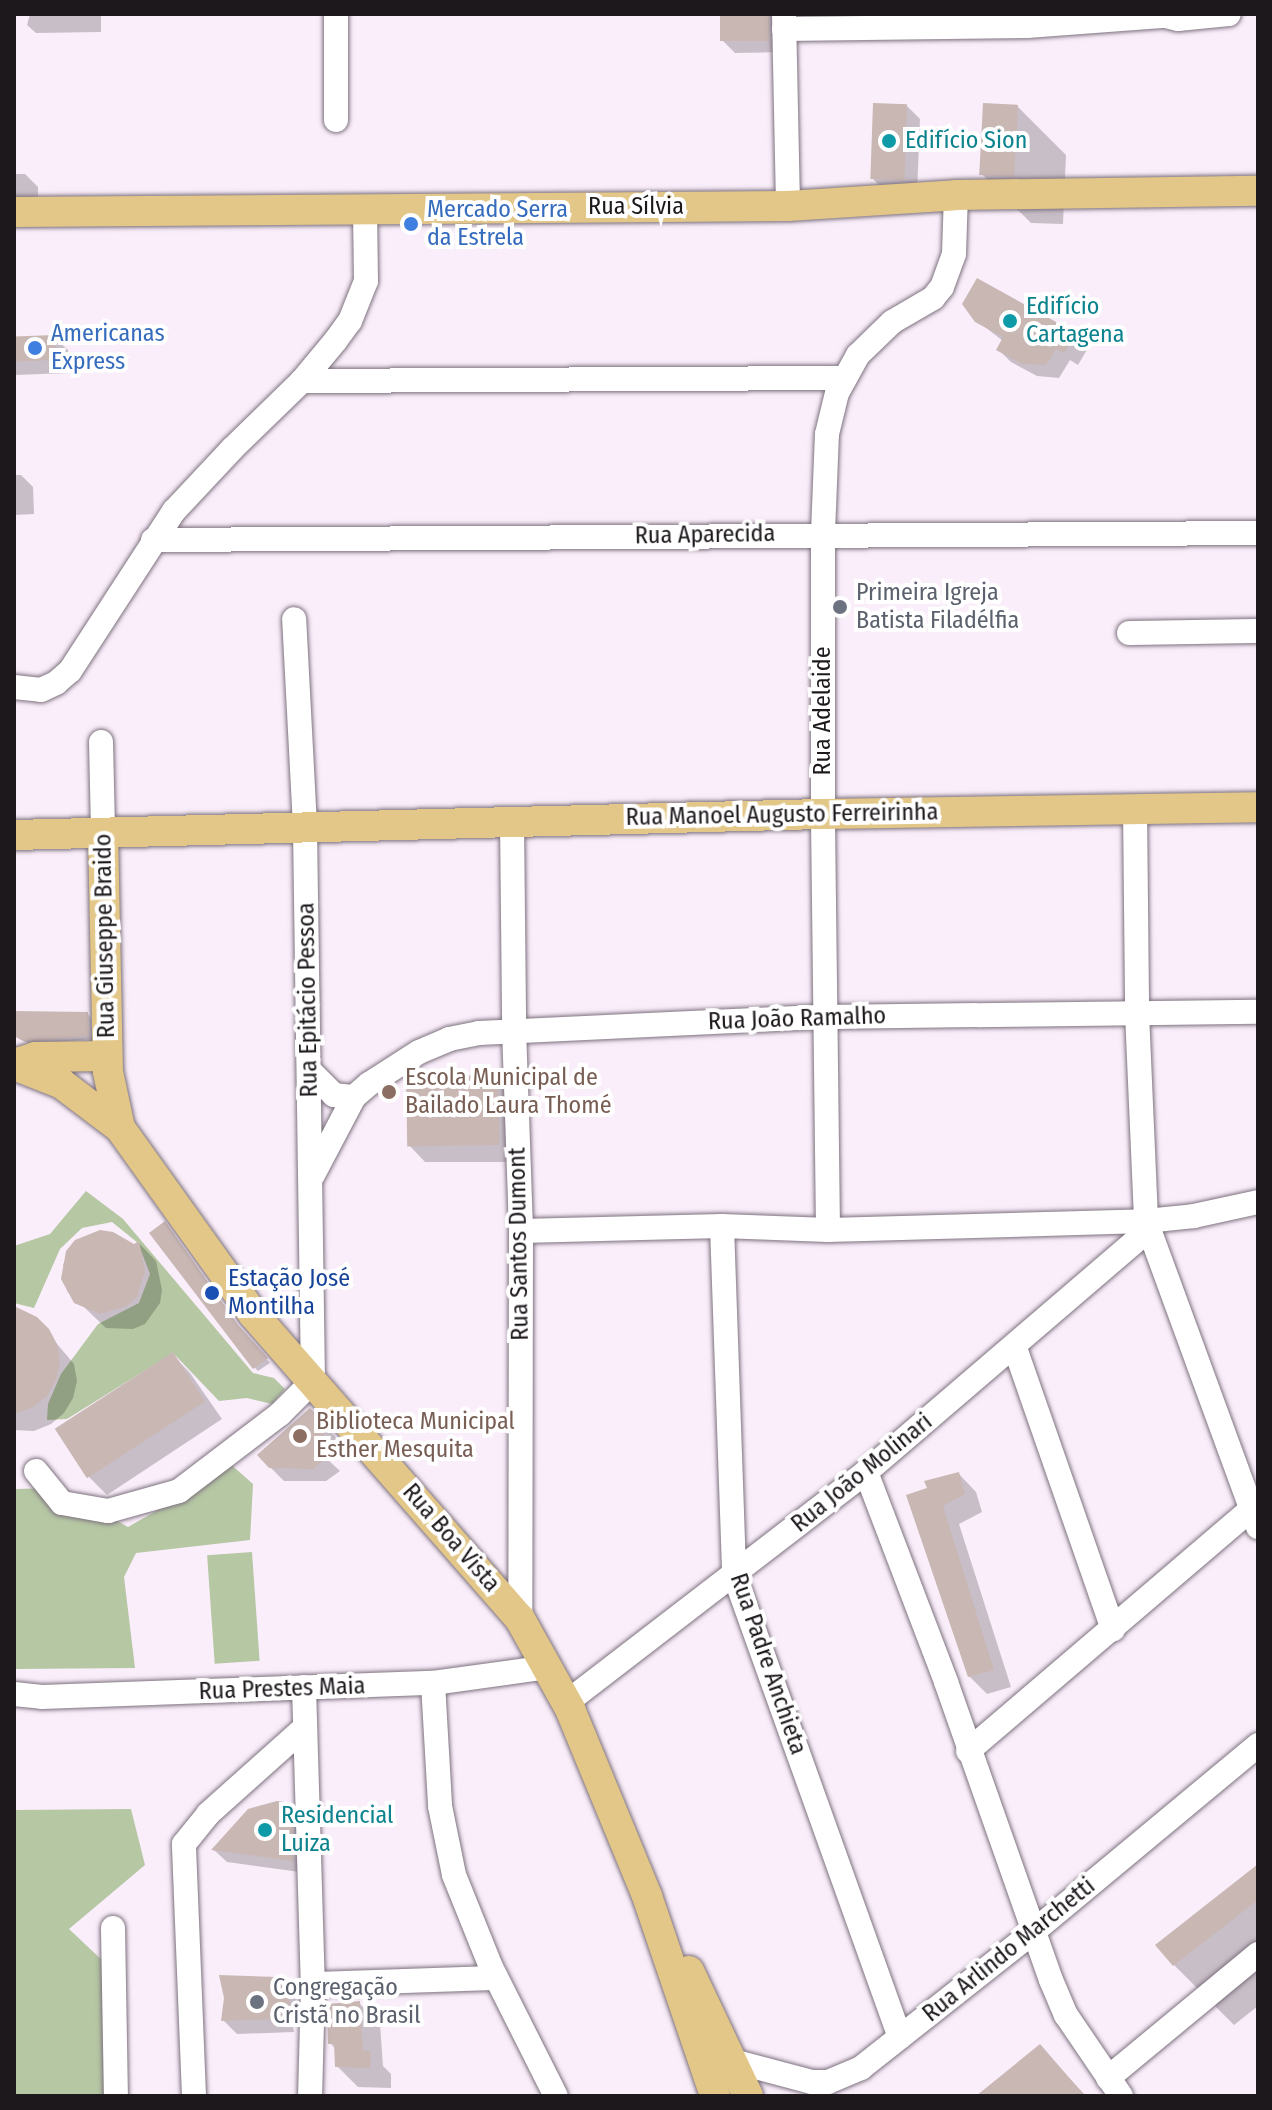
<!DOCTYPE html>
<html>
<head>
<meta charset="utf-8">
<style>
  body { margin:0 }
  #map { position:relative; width:1272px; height:2110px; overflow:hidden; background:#faeefb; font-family:"Fira Sans Condensed",sans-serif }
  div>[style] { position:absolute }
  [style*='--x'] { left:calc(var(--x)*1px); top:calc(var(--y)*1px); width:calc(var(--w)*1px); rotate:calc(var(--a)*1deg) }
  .green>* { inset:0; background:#b6c7a4; transform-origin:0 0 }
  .shadow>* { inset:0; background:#0003 }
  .building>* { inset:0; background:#c9b7b4; transform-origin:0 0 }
  .roads { filter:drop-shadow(0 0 2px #7d727e) drop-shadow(0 0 2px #7d727e) }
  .minor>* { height:24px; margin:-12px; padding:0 12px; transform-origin:12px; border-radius:12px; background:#fff }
  .major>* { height:30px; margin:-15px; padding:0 15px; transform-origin:15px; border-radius:15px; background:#e2c789 }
  .dots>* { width:22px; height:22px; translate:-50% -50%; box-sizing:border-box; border:4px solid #fff; border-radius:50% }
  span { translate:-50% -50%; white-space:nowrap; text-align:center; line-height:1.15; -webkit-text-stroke:8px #fff; paint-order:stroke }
  .culture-label { font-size:24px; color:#0d838f }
  .left { translate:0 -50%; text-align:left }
  .street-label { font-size:24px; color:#1c181c }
  .shop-label { font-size:24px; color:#366cbe }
  .worship-label { font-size:24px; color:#5b616d }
  .education-label { font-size:24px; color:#785e54 }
  .transit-label { font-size:24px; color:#164399 }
  .frame { position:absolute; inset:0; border:16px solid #1c181c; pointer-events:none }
</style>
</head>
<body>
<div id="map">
  <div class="green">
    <i style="clip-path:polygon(86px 1191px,123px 1219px,253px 1373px,274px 1378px,285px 1389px,272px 1404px,247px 1398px,219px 1401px,173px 1353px,67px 1419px,47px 1420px,48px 1404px,61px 1374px,98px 1324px,139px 1303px,150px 1274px,138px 1243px,112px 1222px,82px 1228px,60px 1249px,34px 1308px,14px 1303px,14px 1246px,50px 1234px)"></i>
    <i style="clip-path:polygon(219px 1454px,253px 1484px,250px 1540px,136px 1553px,124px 1577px,135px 1668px,14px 1669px,14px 1489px,60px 1488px,128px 1527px,191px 1491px)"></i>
    <i style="left:252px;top:1552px;width:109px;height:45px;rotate:86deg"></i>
    <i style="clip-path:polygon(131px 1809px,145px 1865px,69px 1929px,103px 1961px,108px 2096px,14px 2096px,14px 1810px)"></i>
  </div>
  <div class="shadow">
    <i style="clip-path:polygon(30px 14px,101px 14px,101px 32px,36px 33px,27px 25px)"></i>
    <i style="clip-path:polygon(722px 14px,788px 14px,782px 52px,735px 53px,722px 40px)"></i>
    <i style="clip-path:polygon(907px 106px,920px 119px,917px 193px,885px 191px,872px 178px)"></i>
    <i style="clip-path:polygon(1017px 106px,1066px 155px,1063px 224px,1031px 223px,982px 174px)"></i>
    <i style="clip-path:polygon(14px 174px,25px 174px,38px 187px,38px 206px,14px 208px)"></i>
    <i style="clip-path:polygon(976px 320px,1075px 335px,1088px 348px,1078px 365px,1070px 360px,1059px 378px,1037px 376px,1011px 362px,998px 349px,1003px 341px)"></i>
    <i style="clip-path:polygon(54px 337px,68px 350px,69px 373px,14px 375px,14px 339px)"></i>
    <i style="clip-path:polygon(14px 475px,21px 475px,33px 487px,34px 514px,14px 515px)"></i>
    <i style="clip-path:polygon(14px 1013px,88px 1014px,91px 1018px,92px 1039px,30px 1044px,14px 1035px)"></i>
    <i style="clip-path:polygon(497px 1077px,515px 1095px,516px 1162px,425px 1162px,408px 1144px)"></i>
    <i style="clip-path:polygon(152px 1234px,242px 1331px,270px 1363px,258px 1371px,255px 1368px)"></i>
    <i style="clip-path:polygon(76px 1242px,134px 1247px,139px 1243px,156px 1261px,162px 1290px,160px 1303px,145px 1324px,133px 1329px,106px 1328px,67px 1291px,63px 1265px)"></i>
    <i style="clip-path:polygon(14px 1312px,36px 1319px,74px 1364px,77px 1381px,73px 1398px,64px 1413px,51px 1424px,34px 1431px,14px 1430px)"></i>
    <i style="clip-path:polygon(173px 1355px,190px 1373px,222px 1419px,107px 1495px,89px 1477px)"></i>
    <i style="clip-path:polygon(323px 1423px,341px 1443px,326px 1458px,340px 1471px,326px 1481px,284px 1481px,270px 1467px)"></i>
    <i style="clip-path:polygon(959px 1474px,976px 1492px,982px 1512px,959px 1524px,1011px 1687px,987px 1694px,969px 1676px,929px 1489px)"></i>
    <i style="clip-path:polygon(292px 1805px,305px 1818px,307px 1873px,227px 1862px,214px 1850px)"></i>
    <i style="clip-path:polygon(1258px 1867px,1258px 2006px,1234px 2025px,1174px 1965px)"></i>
    <i style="clip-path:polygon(277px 1979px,301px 2004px,303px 2018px,292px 2020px,294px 2032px,237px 2034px,224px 2021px,226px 1998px)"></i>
    <i style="clip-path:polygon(359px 2003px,380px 2024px,383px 2066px,391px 2074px,391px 2088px,358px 2087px,337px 2066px,336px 2049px,330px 2043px)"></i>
    <i style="clip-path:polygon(1040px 2047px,1086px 2096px,979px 2096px)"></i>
  </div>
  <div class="building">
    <i style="left:720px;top:14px;width:49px;height:27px"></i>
    <i style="left:873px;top:103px;width:34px;height:76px;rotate:2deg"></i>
    <i style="left:983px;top:103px;width:35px;height:72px;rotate:3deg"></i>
    <i style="clip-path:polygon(977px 278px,1076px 333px,1064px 353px,1056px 349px,1046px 365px,1022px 364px,996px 350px,1003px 337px,975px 322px,962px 304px)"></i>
    <i style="left:55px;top:335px;width:25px;height:41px;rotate:88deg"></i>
    <i style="clip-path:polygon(14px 1011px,88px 1012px,89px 1036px,25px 1042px,14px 1036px)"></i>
    <i style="left:498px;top:1075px;width:70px;height:92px;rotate:89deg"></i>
    <i style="clip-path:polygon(165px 1221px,238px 1325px,268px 1358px,253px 1369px,149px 1233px)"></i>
    <i style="clip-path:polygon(100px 1230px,113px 1232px,134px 1244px,139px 1241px,145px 1271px,137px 1297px,127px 1306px,100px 1314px,74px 1303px,61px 1279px,66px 1251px,75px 1240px)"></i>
    <i style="clip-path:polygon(14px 1306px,37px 1317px,49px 1329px,57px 1344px,60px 1362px,56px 1380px,47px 1396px,33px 1407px,14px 1414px)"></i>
    <i style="left:173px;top:1352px;width:59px;height:141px;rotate:57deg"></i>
    <i style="clip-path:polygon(310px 1408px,330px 1429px,313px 1444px,328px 1457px,313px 1469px,269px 1468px,257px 1455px)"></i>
    <i style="clip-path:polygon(959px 1472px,965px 1494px,943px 1506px,994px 1670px,968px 1677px,906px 1495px,927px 1488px,924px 1481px)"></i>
    <i style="clip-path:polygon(277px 1801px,292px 1803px,294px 1861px,211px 1850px,248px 1809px)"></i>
    <i style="clip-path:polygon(1258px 1864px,1258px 1900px,1173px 1966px,1155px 1945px)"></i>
    <i style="clip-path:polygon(219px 1975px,278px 1977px,280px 1987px,289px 1989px,290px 2005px,280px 2007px,282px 2019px,221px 2021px,224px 1998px)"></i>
    <i style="clip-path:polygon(360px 2001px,363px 2051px,371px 2051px,370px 2068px,335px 2067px,334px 2044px,328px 2044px,327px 2004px)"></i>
    <i style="clip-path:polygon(1040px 2044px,1085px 2096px,976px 2096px)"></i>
  </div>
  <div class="roads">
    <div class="minor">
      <i style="--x:336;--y:14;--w:106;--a:90"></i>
      <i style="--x:784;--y:14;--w:192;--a:88.8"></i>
      <i style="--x:1158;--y:14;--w:21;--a:14"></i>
      <i style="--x:1178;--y:19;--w:51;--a:-5.6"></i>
      <i style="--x:784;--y:29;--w:243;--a:-0.7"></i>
      <i style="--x:1027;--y:26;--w:135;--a:-4.2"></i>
      <i style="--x:302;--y:381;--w:542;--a:-0.32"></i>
      <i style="--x:153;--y:540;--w:1105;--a:-0.36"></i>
      <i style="--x:1129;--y:633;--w:129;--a:-0.9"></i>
      <i style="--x:14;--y:687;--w:27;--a:6"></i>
      <i style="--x:41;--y:690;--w:17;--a:-25"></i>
      <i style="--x:56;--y:683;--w:18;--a:-41"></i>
      <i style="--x:70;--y:671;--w:191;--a:-57"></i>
      <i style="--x:174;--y:511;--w:86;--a:-46.9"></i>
      <i style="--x:233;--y:448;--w:96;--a:-44.2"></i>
      <i style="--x:302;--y:381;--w:53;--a:-50.3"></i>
      <i style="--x:336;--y:340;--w:24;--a:-54"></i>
      <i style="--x:350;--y:321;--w:43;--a:-68.2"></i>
      <i style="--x:366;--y:281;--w:73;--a:-90.8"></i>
      <i style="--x:101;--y:742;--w:91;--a:88.7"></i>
      <i style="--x:1135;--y:808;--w:205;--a:89.4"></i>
      <i style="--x:1137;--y:1013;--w:208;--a:87.5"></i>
      <i style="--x:1146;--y:1221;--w:326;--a:69.9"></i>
      <i style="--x:512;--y:821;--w:208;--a:89.4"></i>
      <i style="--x:514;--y:1029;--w:202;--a:88"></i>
      <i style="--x:521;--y:1231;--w:388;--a:90.1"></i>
      <i style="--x:309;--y:1070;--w:35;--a:45"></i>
      <i style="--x:334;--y:1095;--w:20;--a:6"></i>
      <i style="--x:313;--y:1175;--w:88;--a:-62.3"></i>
      <i style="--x:354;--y:1097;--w:20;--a:-41"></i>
      <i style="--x:369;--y:1084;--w:59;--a:-32.6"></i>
      <i style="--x:419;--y:1052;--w:33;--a:-23"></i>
      <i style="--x:449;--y:1039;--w:31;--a:-11"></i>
      <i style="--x:479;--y:1033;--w:345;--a:-2.7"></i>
      <i style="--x:824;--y:1017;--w:434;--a:-0.7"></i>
      <i style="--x:722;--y:1226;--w:348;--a:88"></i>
      <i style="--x:734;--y:1574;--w:492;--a:70.3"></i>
      <i style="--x:828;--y:1230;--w:416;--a:-90.7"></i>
      <i style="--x:823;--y:814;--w:281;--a:-90"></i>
      <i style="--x:823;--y:533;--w:99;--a:-87.7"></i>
      <i style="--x:827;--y:434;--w:42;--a:-76.3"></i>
      <i style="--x:837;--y:393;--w:43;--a:-61.1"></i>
      <i style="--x:858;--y:355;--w:47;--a:-44.1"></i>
      <i style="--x:892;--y:322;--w:48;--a:-30.3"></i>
      <i style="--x:933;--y:298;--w:14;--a:-51"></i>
      <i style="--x:942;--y:287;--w:35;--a:-70"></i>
      <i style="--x:954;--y:254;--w:59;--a:-88.1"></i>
      <i style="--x:521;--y:1231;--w:201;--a:-1.4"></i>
      <i style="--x:722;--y:1226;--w:106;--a:2.2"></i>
      <i style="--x:828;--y:1230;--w:318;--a:-1.6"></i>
      <i style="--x:1146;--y:1221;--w:48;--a:-5.9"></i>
      <i style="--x:1194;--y:1216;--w:66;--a:-12.3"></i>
      <i style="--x:1015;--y:1348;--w:298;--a:70.8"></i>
      <i style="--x:36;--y:1471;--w:41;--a:50.9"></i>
      <i style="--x:62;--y:1503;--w:47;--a:9.9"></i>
      <i style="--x:108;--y:1511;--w:74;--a:-15.7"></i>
      <i style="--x:179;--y:1491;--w:127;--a:-37.3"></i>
      <i style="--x:280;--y:1414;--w:47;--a:-45"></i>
      <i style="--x:313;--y:1381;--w:555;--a:-90.83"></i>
      <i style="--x:305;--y:826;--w:207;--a:-93"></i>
      <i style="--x:866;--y:1472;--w:225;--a:69.1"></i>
      <i style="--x:946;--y:1682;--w:316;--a:70.6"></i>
      <i style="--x:1051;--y:1980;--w:38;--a:67"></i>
      <i style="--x:1066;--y:2015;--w:98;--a:55.8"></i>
      <i style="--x:433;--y:1683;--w:123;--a:86.7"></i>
      <i style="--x:440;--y:1806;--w:70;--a:78.5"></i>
      <i style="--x:454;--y:1875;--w:99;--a:68.1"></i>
      <i style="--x:491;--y:1967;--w:144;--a:63.3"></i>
      <i style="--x:304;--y:1687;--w:297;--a:88.3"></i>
      <i style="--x:313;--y:1984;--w:112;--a:91.5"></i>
      <i style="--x:14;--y:1694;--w:28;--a:6"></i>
      <i style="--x:42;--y:1697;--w:391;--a:-2.1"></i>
      <i style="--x:433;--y:1683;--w:117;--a:-7.9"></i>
      <i style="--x:566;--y:1703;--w:379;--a:-37.6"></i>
      <i style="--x:866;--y:1472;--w:372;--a:-40.6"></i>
      <i style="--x:968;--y:1751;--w:382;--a:-40.5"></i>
      <i style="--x:113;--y:1928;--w:168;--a:89"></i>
      <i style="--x:313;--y:1984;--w:183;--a:-1.9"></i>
      <i style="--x:733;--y:2061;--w:82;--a:14.9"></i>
      <i style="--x:812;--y:2082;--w:16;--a:0"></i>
      <i style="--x:828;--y:2082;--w:36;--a:-23"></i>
      <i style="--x:861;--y:2068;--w:219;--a:-38.3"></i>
      <i style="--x:1033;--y:1932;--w:293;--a:-39.7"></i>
      <i style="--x:1108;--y:2078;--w:195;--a:-39.6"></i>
      <i style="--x:194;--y:2096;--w:252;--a:-92.3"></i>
      <i style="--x:184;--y:1844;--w:38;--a:-51"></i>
      <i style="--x:208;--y:1814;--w:127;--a:-41.8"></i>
    </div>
    <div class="major">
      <i style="--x:14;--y:212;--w:774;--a:-0.44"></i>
      <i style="--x:788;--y:206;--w:168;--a:-3.7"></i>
      <i style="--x:956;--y:195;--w:302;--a:-0.8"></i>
      <i style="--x:103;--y:833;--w:239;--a:88.8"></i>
      <i style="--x:108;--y:1072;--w:57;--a:77.9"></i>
      <i style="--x:14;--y:835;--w:809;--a:-1.49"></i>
      <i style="--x:823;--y:814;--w:435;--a:-0.9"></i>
      <i style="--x:14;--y:1064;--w:22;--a:-18"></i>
      <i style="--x:35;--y:1057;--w:72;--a:-0.8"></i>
      <i style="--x:14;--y:1065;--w:52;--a:21.6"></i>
      <i style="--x:62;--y:1084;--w:73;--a:37.2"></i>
      <i style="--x:120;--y:1128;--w:229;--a:54.4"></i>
      <i style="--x:253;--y:1314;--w:405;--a:48.8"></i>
      <i style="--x:520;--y:1619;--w:103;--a:60.9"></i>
      <i style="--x:570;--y:1709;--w:202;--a:67.6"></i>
      <i style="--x:647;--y:1896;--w:211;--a:71.2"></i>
      <i style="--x:689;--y:1971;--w:138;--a:64.7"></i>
    </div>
  </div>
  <div class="dots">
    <i style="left:889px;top:141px;background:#0f9aa8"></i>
    <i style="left:411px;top:224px;background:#3f7fe0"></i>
    <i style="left:1010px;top:321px;background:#0f9aa8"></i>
    <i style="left:35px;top:348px;background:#3f7fe0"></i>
    <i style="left:840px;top:607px;background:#6b7280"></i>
    <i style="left:389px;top:1092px;background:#8d6e63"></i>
    <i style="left:212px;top:1293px;background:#1a4fb4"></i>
    <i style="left:300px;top:1436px;background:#8d6e63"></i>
    <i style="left:265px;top:1830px;background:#0f9aa8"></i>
    <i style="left:257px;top:2002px;background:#6b7280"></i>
  </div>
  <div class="culture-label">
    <span class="left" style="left:905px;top:141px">Edifício Sion</span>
    <span class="left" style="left:1026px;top:321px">Edifício<br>Cartagena</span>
    <span class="left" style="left:281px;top:1830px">Residencial<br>Luiza</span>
  </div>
  <div class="street-label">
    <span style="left:636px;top:207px">Rua Sílvia</span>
    <span style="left:705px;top:535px;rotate:-1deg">Rua Aparecida</span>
    <span style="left:823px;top:711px;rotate:-90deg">Rua Adelaide</span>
    <span style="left:782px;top:815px;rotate:-1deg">Rua Manoel Augusto Ferreirinha</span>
    <span style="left:105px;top:936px;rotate:-91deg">Rua Giuseppe Braido</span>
    <span style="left:308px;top:1000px;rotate:-91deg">Rua Epitácio Pessoa</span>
    <span style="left:797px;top:1019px;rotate:-2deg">Rua João Ramalho</span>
    <span style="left:519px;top:1244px;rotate:-91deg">Rua Santos Dumont</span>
    <span style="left:862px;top:1473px;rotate:-39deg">Rua João Molinari</span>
    <span style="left:451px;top:1538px;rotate:49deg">Rua Boa Vista</span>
    <span style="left:768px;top:1664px;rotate:71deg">Rua Padre Anchieta</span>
    <span style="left:282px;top:1689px;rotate:-2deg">Rua Prestes Maia</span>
    <span style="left:1009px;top:1950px;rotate:-39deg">Rua Arlindo Marchetti</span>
  </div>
  <div class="shop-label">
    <span class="left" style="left:427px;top:224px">Mercado Serra<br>da Estrela</span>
    <span class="left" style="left:51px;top:348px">Americanas<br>Express</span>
  </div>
  <div class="worship-label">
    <span class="left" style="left:856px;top:607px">Primeira Igreja<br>Batista Filadélfia</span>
    <span class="left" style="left:273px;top:2002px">Congregação<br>Cristã no Brasil</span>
  </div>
  <div class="education-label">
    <span class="left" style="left:405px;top:1092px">Escola Municipal de<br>Bailado Laura Thomé</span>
    <span class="left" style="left:316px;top:1436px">Biblioteca Municipal<br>Esther Mesquita</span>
  </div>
  <div class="transit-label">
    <span class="left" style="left:228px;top:1293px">Estação José<br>Montilha</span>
  </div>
  <div class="frame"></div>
</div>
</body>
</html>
